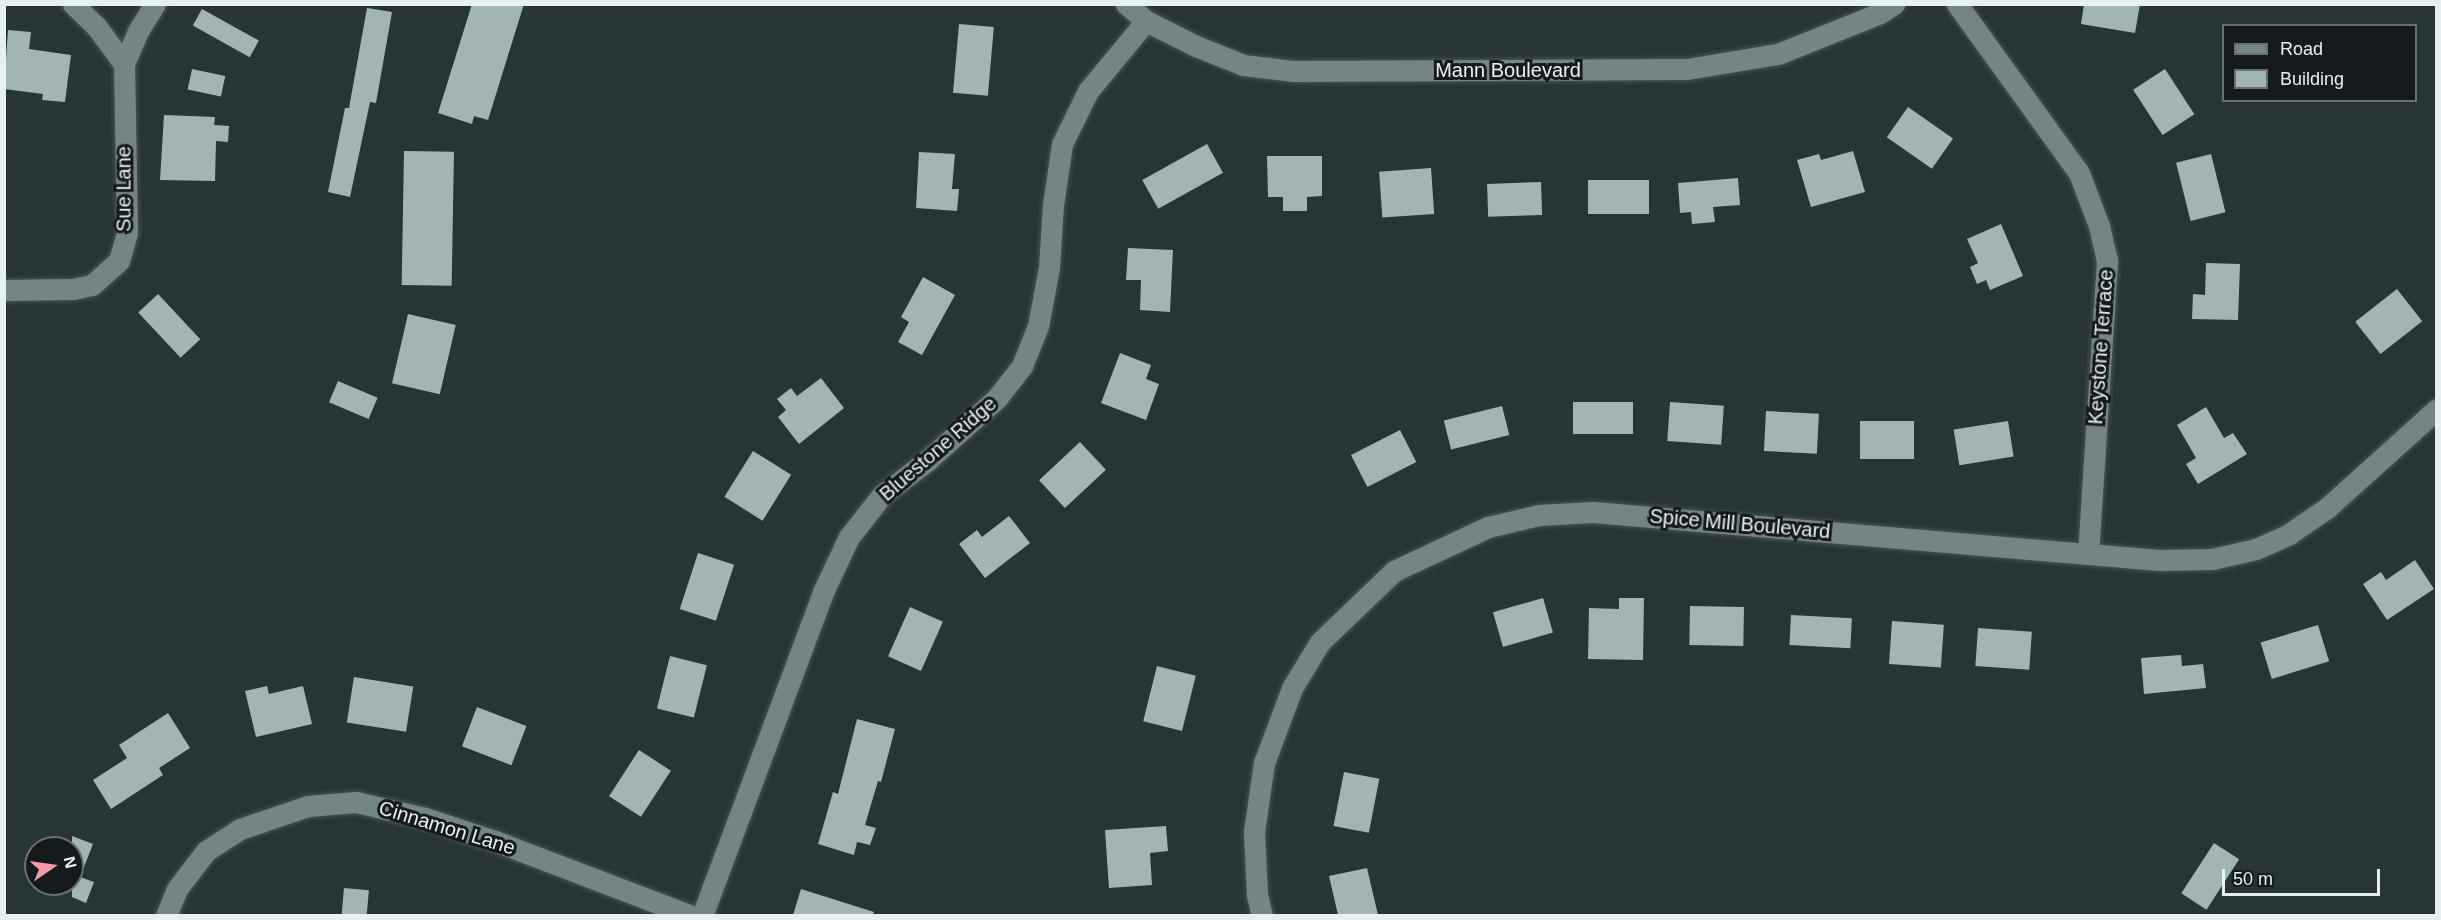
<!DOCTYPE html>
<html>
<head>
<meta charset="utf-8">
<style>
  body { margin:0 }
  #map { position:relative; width:2441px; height:920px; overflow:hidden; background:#273536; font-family:Arial,sans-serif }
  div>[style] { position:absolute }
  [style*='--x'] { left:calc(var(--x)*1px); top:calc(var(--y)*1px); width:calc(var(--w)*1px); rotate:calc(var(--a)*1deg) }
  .building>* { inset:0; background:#a3b4b5; transform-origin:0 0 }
  .roads { filter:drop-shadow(0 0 2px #475455) drop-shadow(0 0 2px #475455) }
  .minor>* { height:21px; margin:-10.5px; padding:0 10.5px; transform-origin:10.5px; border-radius:10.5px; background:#758586 }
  span { translate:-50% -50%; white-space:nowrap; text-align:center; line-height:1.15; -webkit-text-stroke:6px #151b1c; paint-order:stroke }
  .street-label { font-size:20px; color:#e7f0f1 }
  .frame { position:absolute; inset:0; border:6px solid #e7f0f1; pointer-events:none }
  .legend { position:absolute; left:2222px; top:24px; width:195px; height:78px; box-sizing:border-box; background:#151b1c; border:2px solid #697071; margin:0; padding:8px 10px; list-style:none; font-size:18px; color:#e7f0f1 }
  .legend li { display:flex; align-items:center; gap:12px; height:30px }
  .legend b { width:30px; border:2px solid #697071 }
  .north { position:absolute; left:24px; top:836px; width:60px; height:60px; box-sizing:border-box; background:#151b1c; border:2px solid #697071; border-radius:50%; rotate:77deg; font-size:16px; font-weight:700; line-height:24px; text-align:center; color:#e7f0f1 }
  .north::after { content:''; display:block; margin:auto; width:21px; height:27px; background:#f39aab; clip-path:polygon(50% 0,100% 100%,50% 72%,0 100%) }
  .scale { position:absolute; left:2222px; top:869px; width:158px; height:27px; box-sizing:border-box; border:3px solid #e7f0f1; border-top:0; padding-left:8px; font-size:18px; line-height:21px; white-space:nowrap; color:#e7f0f1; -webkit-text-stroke:4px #151b1c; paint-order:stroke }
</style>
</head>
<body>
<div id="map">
  <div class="building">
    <i style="clip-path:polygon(472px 4px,524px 4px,488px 120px,474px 116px,472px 124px,438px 113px)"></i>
    <i style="clip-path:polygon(2084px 4px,2140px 4px,2135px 33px,2081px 24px)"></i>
    <i style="clip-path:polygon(367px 8px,392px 12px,376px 103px,370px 102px,350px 197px,328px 192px,345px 108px,349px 108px)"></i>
    <i style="left:202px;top:9px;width:65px;height:19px;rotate:29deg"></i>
    <i style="left:959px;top:24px;width:35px;height:69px;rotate:5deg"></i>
    <i style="clip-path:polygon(8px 30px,31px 32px,29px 49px,71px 55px,65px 102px,42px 100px,43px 94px,4px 89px)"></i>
    <i style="left:192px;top:69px;width:34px;height:21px;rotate:12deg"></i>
    <i style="left:2165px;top:69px;width:54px;height:38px;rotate:57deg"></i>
    <i style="left:1908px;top:107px;width:55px;height:37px;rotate:35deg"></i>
    <i style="clip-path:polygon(164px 115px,215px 117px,214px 125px,229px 126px,228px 142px,216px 141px,215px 181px,160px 180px)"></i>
    <i style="left:1207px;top:144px;width:33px;height:74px;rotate:61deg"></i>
    <i style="left:404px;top:151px;width:50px;height:134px;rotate:1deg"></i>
    <i style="clip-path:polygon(1853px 151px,1865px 192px,1811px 207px,1797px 160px,1819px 154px,1821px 160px)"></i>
    <i style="clip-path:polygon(919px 152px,955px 154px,952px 189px,959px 189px,957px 211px,916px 208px)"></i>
    <i style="left:2211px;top:154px;width:60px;height:36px;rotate:76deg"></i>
    <i style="clip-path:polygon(1267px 156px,1322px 156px,1322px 196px,1307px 197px,1307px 211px,1283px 211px,1283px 197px,1268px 197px)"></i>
    <i style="left:1431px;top:168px;width:46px;height:52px;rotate:86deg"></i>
    <i style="clip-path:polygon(1738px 178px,1740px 205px,1713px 207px,1715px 222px,1692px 224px,1691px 212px,1680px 213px,1678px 183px)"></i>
    <i style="left:1649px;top:180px;width:34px;height:61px;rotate:90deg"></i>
    <i style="left:1541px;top:182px;width:33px;height:54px;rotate:88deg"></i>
    <i style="clip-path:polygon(2001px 224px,2023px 276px,1990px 290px,1986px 280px,1977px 284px,1970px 267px,1978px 263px,1967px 239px)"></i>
    <i style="clip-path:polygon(1128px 248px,1173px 250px,1170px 312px,1140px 310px,1141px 280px,1126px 280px)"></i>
    <i style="clip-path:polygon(2206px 263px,2240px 264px,2238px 320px,2192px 319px,2193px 294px,2205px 295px)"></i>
    <i style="clip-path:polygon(923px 277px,955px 295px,922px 355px,898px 342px,909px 322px,901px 317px)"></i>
    <i style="left:2397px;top:289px;width:41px;height:53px;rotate:52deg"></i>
    <i style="left:158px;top:294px;width:62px;height:27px;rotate:47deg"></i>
    <i style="left:408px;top:314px;width:49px;height:71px;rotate:13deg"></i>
    <i style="clip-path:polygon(1120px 353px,1151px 365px,1146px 379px,1159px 384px,1146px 420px,1101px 403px)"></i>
    <i style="clip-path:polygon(821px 378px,844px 408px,799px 444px,778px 417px,786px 410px,777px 399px,791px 388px,797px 396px)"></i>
    <i style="left:338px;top:381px;width:43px;height:23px;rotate:23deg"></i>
    <i style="left:1573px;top:402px;width:60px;height:32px"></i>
    <i style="left:1670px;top:402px;width:54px;height:39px;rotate:4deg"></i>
    <i style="left:1502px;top:406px;width:30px;height:60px;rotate:76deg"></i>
    <i style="clip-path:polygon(2206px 407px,2224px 438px,2233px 433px,2247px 454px,2198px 484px,2186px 464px,2196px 458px,2177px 425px)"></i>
    <i style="left:1766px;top:411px;width:53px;height:40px;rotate:3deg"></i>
    <i style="left:1860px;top:421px;width:54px;height:38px"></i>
    <i style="left:2008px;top:421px;width:36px;height:55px;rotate:81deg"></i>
    <i style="left:1400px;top:430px;width:36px;height:55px;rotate:63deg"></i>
    <i style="left:1080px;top:442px;width:38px;height:56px;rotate:47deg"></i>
    <i style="left:753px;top:451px;width:45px;height:54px;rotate:32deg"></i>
    <i style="clip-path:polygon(1009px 516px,1030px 543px,985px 578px,959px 544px,977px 530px,982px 537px)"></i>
    <i style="left:698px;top:553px;width:38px;height:59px;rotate:18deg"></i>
    <i style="clip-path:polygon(2415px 560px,2434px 589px,2387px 620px,2363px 584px,2381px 572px,2386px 580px)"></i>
    <i style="left:1543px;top:598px;width:36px;height:52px;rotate:74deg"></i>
    <i style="clip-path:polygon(1619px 598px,1644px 598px,1643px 660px,1588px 659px,1589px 608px,1619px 609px)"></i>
    <i style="left:1690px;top:606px;width:54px;height:39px;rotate:1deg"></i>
    <i style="left:910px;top:607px;width:36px;height:54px;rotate:24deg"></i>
    <i style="left:1791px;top:615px;width:61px;height:30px;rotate:3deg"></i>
    <i style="left:1892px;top:621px;width:52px;height:43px;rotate:4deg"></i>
    <i style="left:2318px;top:625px;width:38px;height:60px;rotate:73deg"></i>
    <i style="left:1978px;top:628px;width:54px;height:38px;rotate:4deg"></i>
    <i style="clip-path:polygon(2181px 655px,2182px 666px,2203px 664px,2206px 688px,2144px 694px,2141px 658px)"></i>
    <i style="left:670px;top:656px;width:38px;height:54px;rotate:14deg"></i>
    <i style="left:1157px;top:666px;width:40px;height:57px;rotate:14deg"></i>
    <i style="left:354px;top:677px;width:60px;height:46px;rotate:9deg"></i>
    <i style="clip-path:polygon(267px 686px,269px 694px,303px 686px,312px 724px,256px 737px,245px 691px)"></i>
    <i style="left:477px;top:707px;width:53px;height:42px;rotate:21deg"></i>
    <i style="clip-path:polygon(168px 713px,190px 748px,159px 768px,163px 775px,111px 809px,93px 780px,127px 758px,119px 745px)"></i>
    <i style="clip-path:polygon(857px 719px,895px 729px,881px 782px,878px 781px,865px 825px,876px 828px,870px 845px,857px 842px,854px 855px,818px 844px,833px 792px,838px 794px)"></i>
    <i style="left:639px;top:750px;width:38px;height:55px;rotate:33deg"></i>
    <i style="left:1344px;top:772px;width:36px;height:55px;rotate:11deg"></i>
    <i style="clip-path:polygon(1166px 826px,1168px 851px,1150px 853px,1152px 885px,1109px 888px,1105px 830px)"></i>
    <i style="clip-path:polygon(72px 836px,93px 844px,80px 877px,94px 882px,86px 903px,72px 897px)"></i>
    <i style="left:2214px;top:843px;width:30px;height:60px;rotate:33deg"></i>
    <i style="clip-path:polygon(1367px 868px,1378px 915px,1338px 915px,1329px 876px)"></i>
    <i style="left:344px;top:888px;width:25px;height:27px;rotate:5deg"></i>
    <i style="clip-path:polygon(801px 889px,874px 912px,873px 915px,793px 915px)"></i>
  </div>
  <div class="roads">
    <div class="minor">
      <i style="--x:73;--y:4;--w:32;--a:44"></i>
      <i style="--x:96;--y:26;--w:47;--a:53.6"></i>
      <i style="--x:1126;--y:4;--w:26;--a:40"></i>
      <i style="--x:1146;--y:21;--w:56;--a:26.6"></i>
      <i style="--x:1196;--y:46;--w:51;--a:22"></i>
      <i style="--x:1243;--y:65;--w:50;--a:6.8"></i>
      <i style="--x:1293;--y:71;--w:394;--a:-0.3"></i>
      <i style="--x:1687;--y:69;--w:92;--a:-9.4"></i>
      <i style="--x:1778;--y:54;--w:110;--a:-21.9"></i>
      <i style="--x:1880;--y:13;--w:17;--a:-33"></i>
      <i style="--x:1957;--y:4;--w:208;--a:54.2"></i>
      <i style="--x:2079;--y:173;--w:57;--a:69.3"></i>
      <i style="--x:2099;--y:226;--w:36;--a:77"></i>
      <i style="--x:2107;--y:261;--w:293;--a:93.7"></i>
      <i style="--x:4;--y:290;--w:69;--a:-0.8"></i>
      <i style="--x:73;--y:289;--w:19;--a:-12"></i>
      <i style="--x:92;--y:285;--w:36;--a:-42"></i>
      <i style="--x:119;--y:261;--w:29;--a:-74"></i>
      <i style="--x:127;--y:233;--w:169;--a:-91"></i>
      <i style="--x:124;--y:64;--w:36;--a:-67"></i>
      <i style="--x:138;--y:31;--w:32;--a:-58"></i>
      <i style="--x:166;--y:916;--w:29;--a:-68"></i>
      <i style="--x:177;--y:889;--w:48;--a:-52.7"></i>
      <i style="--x:206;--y:851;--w:40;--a:-32.9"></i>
      <i style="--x:240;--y:829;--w:72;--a:-18.7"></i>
      <i style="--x:308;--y:806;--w:48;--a:-4.8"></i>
      <i style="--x:356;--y:802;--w:71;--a:13.1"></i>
      <i style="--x:425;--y:818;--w:74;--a:18.2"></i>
      <i style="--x:495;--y:841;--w:210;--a:20.9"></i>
      <i style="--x:702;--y:916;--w:346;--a:-69.5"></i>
      <i style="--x:823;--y:592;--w:61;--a:-64.7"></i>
      <i style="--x:849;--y:537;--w:53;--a:-51.8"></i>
      <i style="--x:882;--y:495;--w:58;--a:-37.3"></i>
      <i style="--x:928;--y:460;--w:93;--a:-41.9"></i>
      <i style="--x:997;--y:398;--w:41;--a:-52"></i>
      <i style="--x:1022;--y:366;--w:43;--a:-68.2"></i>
      <i style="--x:1038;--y:326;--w:59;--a:-79.3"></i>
      <i style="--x:1049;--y:268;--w:63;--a:-86.4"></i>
      <i style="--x:1053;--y:205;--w:62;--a:-81.6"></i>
      <i style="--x:1062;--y:144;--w:59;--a:-63.9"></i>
      <i style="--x:1088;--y:91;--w:91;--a:-50.4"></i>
      <i style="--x:1262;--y:916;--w:22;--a:-103"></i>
      <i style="--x:1257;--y:895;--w:63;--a:-92.7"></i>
      <i style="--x:1254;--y:832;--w:70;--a:-81.8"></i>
      <i style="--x:1264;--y:763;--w:80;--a:-69.5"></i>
      <i style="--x:1292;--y:688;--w:54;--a:-58.7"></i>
      <i style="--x:1320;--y:642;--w:103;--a:-43.8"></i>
      <i style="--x:1394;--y:571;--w:104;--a:-25.1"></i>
      <i style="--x:1488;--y:527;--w:52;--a:-13.2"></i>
      <i style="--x:1539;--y:515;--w:54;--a:-3.2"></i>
      <i style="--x:1593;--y:512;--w:568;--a:4.85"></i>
      <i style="--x:2159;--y:560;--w:53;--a:-1.1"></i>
      <i style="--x:2212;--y:559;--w:45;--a:-12.8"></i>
      <i style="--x:2256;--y:549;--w:36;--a:-24"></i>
      <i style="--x:2289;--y:534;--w:46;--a:-34.4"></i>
      <i style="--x:2327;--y:508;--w:147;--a:-42"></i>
    </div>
  </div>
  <div class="street-label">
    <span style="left:1508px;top:70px">Mann Boulevard</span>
    <span style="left:124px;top:189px;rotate:-90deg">Sue Lane</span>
    <span style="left:2101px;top:347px;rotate:-86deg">Keystone Terrace</span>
    <span style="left:938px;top:449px;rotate:-41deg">Bluestone Ridge</span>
    <span style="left:1740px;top:524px;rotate:5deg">Spice Mill Boulevard</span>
    <span style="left:447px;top:828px;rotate:17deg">Cinnamon Lane</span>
  </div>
  <div class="frame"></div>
  <ul class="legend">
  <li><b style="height:8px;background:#758586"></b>Road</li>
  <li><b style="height:16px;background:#a3b4b5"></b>Building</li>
  </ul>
  <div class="north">N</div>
  <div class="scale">50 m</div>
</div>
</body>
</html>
